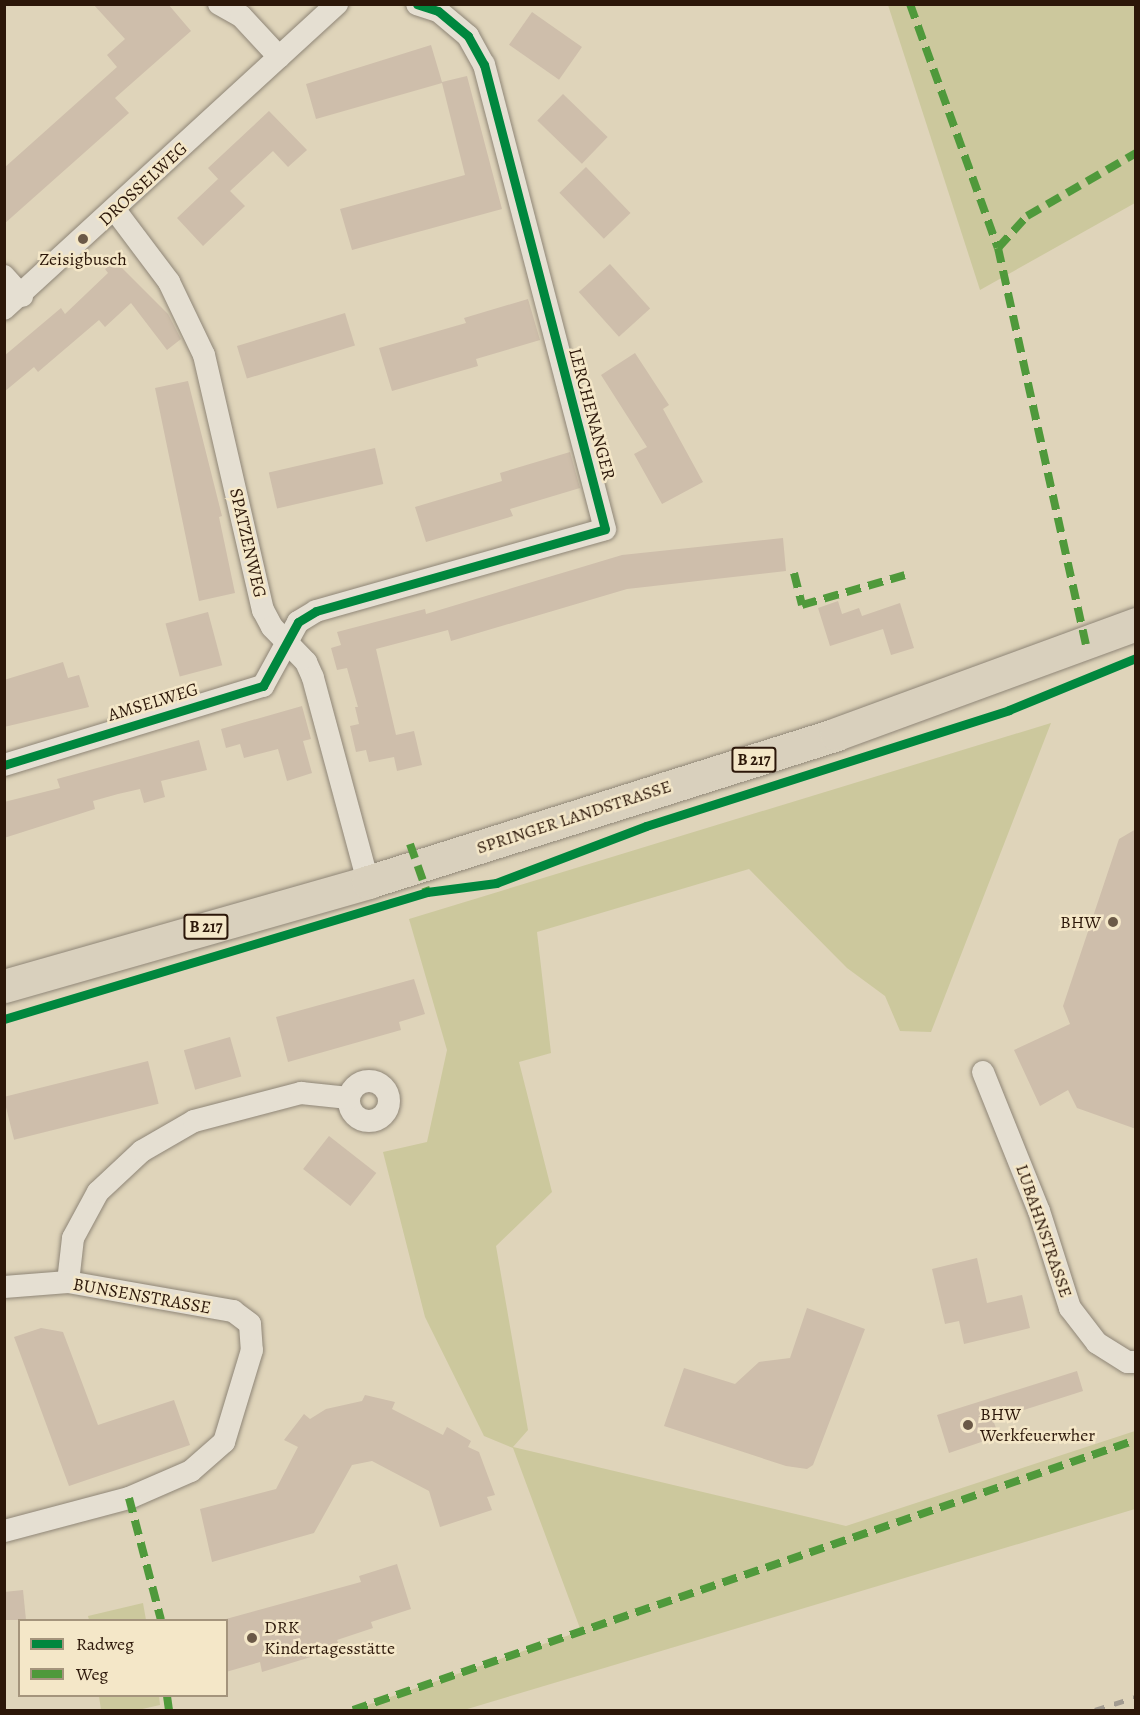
<!DOCTYPE html>
<html>
<head>
<meta charset="utf-8">
<style>
  body { margin:0 }
  #map { position:relative; width:1140px; height:1715px; overflow:hidden; background:#dfd4ba; font-family:Alegreya,serif }
  div>[style] { position:absolute }
  [style*='--x'] { left:calc(var(--x)*1px); top:calc(var(--y)*1px); width:calc(var(--w)*1px); rotate:calc(var(--a)*1deg) }
  .green>* { inset:0; background:#ccc89d }
  .building>* { inset:0; background:#cebeab; transform-origin:0 0 }
  .roads { filter:drop-shadow(0 0 2px #8f8677) drop-shadow(0 0 2px #8f8677) }
  .minor>* { height:22px; margin:-11px; padding:0 11px; transform-origin:11px; border-radius:11px; background:#e5dfd2 }
  .minor>.ring { margin:-11px; padding:0; box-sizing:content-box; background:none; border:22px solid #e5dfd2; border-radius:50% }
  .primary>* { height:33px; margin:-16.5px; padding:0 16.5px; transform-origin:16.5px; border-radius:16.5px; background:#d9d0bd }
  .rail>* { height:4.5px; margin-top:-2.25px; transform-origin:0; background:repeating-linear-gradient(90deg,#a29b90 0 10px,transparent 0 20px) }
  .quiet>* { height:8px; margin-top:-4px; transform-origin:0; background:repeating-linear-gradient(90deg,#4f993b 0 15px,transparent 0 23px) }
  .cycleway>* { height:9px; margin:-4.5px; padding:0 4.5px; transform-origin:4.5px; border-radius:4.5px; background:#00873e }
  .dots>* { width:16px; height:16px; translate:-50% -50%; box-sizing:border-box; border:3px solid #f4e7c8; border-radius:50% }
  span { translate:-50% -50%; white-space:nowrap; text-align:center; line-height:1.15; -webkit-text-stroke:5px #f4e7c8; paint-order:stroke }
  .shield-label span { padding:2px 4px; background:#f4e7c8; border:2px solid; border-radius:4px; -webkit-text-stroke-width:0 }
  .shield-label { font-size:16px; color:#2c1709; font-weight:700 }
  .street-label { font-size:18px; color:#2c1709 }
  .poi-label { font-size:18px; color:#2c1709 }
  .right { translate:-100% -50%; text-align:right }
  .left { translate:0 -50%; text-align:left }
  .frame { position:absolute; inset:0; border:6px solid #2c1709; pointer-events:none }
  .legend { position:absolute; left:18px; top:1619px; width:210px; height:78px; box-sizing:border-box; background:#f4e7c8; border:2px solid #a4947c; margin:0; padding:8px 10px; list-style:none; font-size:18px; color:#2c1709 }
  .legend li { display:flex; align-items:center; gap:12px; height:30px }
  .legend b { width:30px; border:2px solid #a4947c }
</style>
</head>
<body>
<div id="map">
  <div class="green">
    <i style="clip-path:polygon(888px 5px,1135px 5px,1135px 203px,980px 290px)"></i>
    <i style="clip-path:polygon(1051px 723px,931px 1032px,900px 1031px,885px 996px,847px 968px,749px 869px,537px 932px,551px 1053px,519px 1062px,552px 1192px,496px 1246px,528px 1430px,513px 1447px,846px 1526px,1135px 1431px,1135px 1509px,464px 1710px,353px 1710px,581px 1631px,513px 1448px,484px 1436px,425px 1317px,383px 1152px,427px 1142px,447px 1050px,409px 919px)"></i>
    <i style="clip-path:polygon(143px 1603px,146px 1620px,89px 1620px,88px 1616px)"></i>
    <i style="clip-path:polygon(99px 1696px,159px 1696px,160px 1705px,138px 1710px,101px 1710px)"></i>
  </div>
  <div class="building">
    <i style="clip-path:polygon(93px 4px,168px 4px,191px 31px,115px 98px,129px 113px,4px 224px,4px 168px,117px 67px,107px 55px,125px 39px)"></i>
    <i style="left:532px;top:12px;width:61px;height:40px;rotate:35deg"></i>
    <i style="clip-path:polygon(431px 45px,442px 82px,467px 76px,502px 209px,352px 250px,340px 209px,465px 175px,442px 83px,316px 119px,306px 84px)"></i>
    <i style="left:563px;top:94px;width:62px;height:37px;rotate:44deg"></i>
    <i style="clip-path:polygon(269px 111px,307px 150px,288px 167px,273px 151px,230px 191px,245px 206px,203px 246px,177px 218px,218px 179px,220px 181px,208px 168px)"></i>
    <i style="left:586px;top:167px;width:64px;height:37px;rotate:46deg"></i>
    <i style="clip-path:polygon(115px 261px,168px 314px,181px 339px,167px 350px,131px 303px,105px 327px,99px 320px,38px 372px,34px 367px,4px 392px,4px 356px,61px 308px,65px 314px,108px 273px,105px 269px)"></i>
    <i style="left:610px;top:264px;width:60px;height:42px;rotate:48deg"></i>
    <i style="clip-path:polygon(528px 299px,540px 340px,476px 359px,478px 366px,392px 391px,379px 348px,466px 323px,464px 318px)"></i>
    <i style="left:345px;top:313px;width:34px;height:113px;rotate:73deg"></i>
    <i style="clip-path:polygon(635px 353px,669px 405px,663px 409px,703px 482px,662px 504px,634px 454px,647px 447px,601px 375px)"></i>
    <i style="clip-path:polygon(188px 381px,222px 516px,219px 517px,235px 593px,199px 601px,155px 388px)"></i>
    <i style="left:375px;top:448px;width:37px;height:109px;rotate:77deg"></i>
    <i style="clip-path:polygon(570px 452px,580px 488px,510px 509px,513px 516px,426px 542px,415px 507px,502px 481px,500px 473px)"></i>
    <i style="clip-path:polygon(783px 538px,786px 571px,627px 589px,451px 641px,448px 630px,376px 649px,396px 735px,414px 731px,422px 765px,397px 771px,394px 757px,369px 762px,366px 750px,356px 752px,350px 726px,359px 724px,355px 707px,358px 707px,347px 668px,337px 670px,331px 648px,341px 645px,337px 632px,425px 609px,426px 614px,622px 555px)"></i>
    <i style="clip-path:polygon(838px 601px,842px 614px,859px 608px,862px 616px,900px 603px,914px 648px,891px 655px,883px 629px,830px 646px,818px 608px)"></i>
    <i style="left:208px;top:612px;width:55px;height:44px;rotate:75deg"></i>
    <i style="clip-path:polygon(63px 662px,68px 678px,79px 675px,89px 707px,4px 727px,4px 680px)"></i>
    <i style="clip-path:polygon(302px 706px,311px 739px,303px 741px,312px 773px,287px 781px,278px 749px,244px 758px,240px 744px,226px 748px,221px 729px)"></i>
    <i style="clip-path:polygon(199px 740px,207px 770px,161px 781px,165px 797px,144px 803px,140px 789px,118px 794px,93px 801px,95px 809px,4px 838px,4px 802px,60px 788px,57px 779px)"></i>
    <i style="clip-path:polygon(1136px 829px,1136px 1129px,1077px 1108px,1068px 1090px,1040px 1106px,1014px 1050px,1070px 1024px,1063px 1006px,1119px 839px)"></i>
    <i style="clip-path:polygon(414px 979px,425px 1014px,399px 1022px,401px 1030px,288px 1062px,276px 1017px)"></i>
    <i style="left:230px;top:1037px;width:41px;height:48px;rotate:74deg"></i>
    <i style="left:148px;top:1061px;width:44px;height:149px;rotate:76deg"></i>
    <i style="left:329px;top:1136px;width:60px;height:42px;rotate:38deg"></i>
    <i style="clip-path:polygon(977px 1258px,987px 1303px,1022px 1295px,1030px 1328px,964px 1344px,959px 1321px,945px 1324px,932px 1269px)"></i>
    <i style="clip-path:polygon(807px 1308px,865px 1329px,813px 1465px,807px 1469px,786px 1466px,664px 1426px,684px 1368px,735px 1384px,759px 1362px,790px 1358px)"></i>
    <i style="clip-path:polygon(41px 1328px,63px 1332px,98px 1425px,174px 1400px,190px 1445px,69px 1486px,14px 1337px)"></i>
    <i style="clip-path:polygon(1077px 1371px,1083px 1391px,993px 1420px,999px 1436px,949px 1453px,937px 1415px)"></i>
    <i style="clip-path:polygon(365px 1395px,395px 1402px,392px 1409px,443px 1435px,447px 1427px,471px 1441px,468px 1447px,479px 1452px,495px 1495px,487px 1497px,492px 1510px,440px 1527px,429px 1491px,372px 1461px,352px 1465px,314px 1533px,212px 1562px,200px 1509px,276px 1489px,298px 1447px,284px 1440px,304px 1414px,310px 1419px,326px 1409px,362px 1401px)"></i>
    <i style="clip-path:polygon(397px 1564px,411px 1609px,371px 1622px,373px 1628px,337px 1640px,340px 1648px,262px 1672px,260px 1662px,226px 1672px,226px 1619px,361px 1582px,359px 1576px)"></i>
    <i style="clip-path:polygon(23px 1590px,26px 1620px,4px 1620px,4px 1592px)"></i>
  </div>
  <div class="roads">
    <div class="minor">
      <i style="--x:219;--y:4;--w:25;--a:29"></i>
      <i style="--x:241;--y:16;--w:56;--a:47.2"></i>
      <i style="--x:115;--y:210;--w:90;--a:53.1"></i>
      <i style="--x:169;--y:282;--w:81;--a:64.4"></i>
      <i style="--x:204;--y:355;--w:262;--a:77"></i>
      <i style="--x:263;--y:610;--w:19;--a:62"></i>
      <i style="--x:272;--y:627;--w:49;--a:45.8"></i>
      <i style="--x:306;--y:662;--w:17;--a:66"></i>
      <i style="--x:313;--y:678;--w:211;--a:74.9"></i>
      <i style="--x:4;--y:276;--w:27;--a:48"></i>
      <i style="--x:4;--y:309;--w:452;--a:-42.5"></i>
      <i style="--x:4;--y:765;--w:271;--a:-17"></i>
      <i style="--x:263;--y:686;--w:73;--a:-61.3"></i>
      <i style="--x:298;--y:622;--w:21;--a:-31"></i>
      <i style="--x:316;--y:611;--w:300;--a:-15.8"></i>
      <i style="--x:605;--y:529;--w:480;--a:-104.6"></i>
      <i style="--x:484;--y:65;--w:33;--a:-119"></i>
      <i style="--x:468;--y:36;--w:39;--a:-140"></i>
      <i style="--x:438;--y:11;--w:22;--a:-162"></i>
      <i style="--x:983;--y:1072;--w:150;--a:68.1"></i>
      <i style="--x:1039;--y:1211;--w:102;--a:72.3"></i>
      <i style="--x:1070;--y:1308;--w:44;--a:52.4"></i>
      <i style="--x:1097;--y:1343;--w:36;--a:32"></i>
      <i style="--x:1128;--y:1362;--w:8;--a:0"></i>
      <i class="ring" style="left:349px;top:1081px;width:18px;height:18px"></i>
      <i style="--x:68;--y:1282;--w:44;--a:-83.5"></i>
      <i style="--x:73;--y:1238;--w:52;--a:-61.5"></i>
      <i style="--x:98;--y:1192;--w:60;--a:-43"></i>
      <i style="--x:142;--y:1151;--w:60;--a:-30"></i>
      <i style="--x:194;--y:1121;--w:111;--a:-14.7"></i>
      <i style="--x:301;--y:1093;--w:48;--a:5.9"></i>
      <i style="--x:4;--y:1287;--w:64;--a:-4.5"></i>
      <i style="--x:68;--y:1282;--w:168;--a:10"></i>
      <i style="--x:233;--y:1311;--w:21;--a:37"></i>
      <i style="--x:250;--y:1324;--w:26;--a:86"></i>
      <i style="--x:252;--y:1350;--w:96;--a:106.9"></i>
      <i style="--x:224;--y:1442;--w:44;--a:138.7"></i>
      <i style="--x:191;--y:1471;--w:68;--a:156.5"></i>
      <i style="--x:129;--y:1498;--w:129;--a:165.2"></i>
    </div>
    <div class="primary">
      <i style="--x:4;--y:986;--w:379;--a:-15.9"></i>
      <i style="--x:368;--y:882;--w:491;--a:-17.5"></i>
      <i style="--x:836;--y:734;--w:320;--a:-20.1"></i>
    </div>
  </div>
  <div class="rail">
    <i style="--x:1095;--y:1710;--w:43;--a:-17.6"></i>
  </div>
  <div class="quiet">
    <i style="--x:910;--y:4;--w:259;--a:70.2"></i>
    <i style="--x:998;--y:248;--w:406;--a:77.5"></i>
    <i style="--x:998;--y:248;--w:43;--a:-47.8"></i>
    <i style="--x:1027;--y:216;--w:126;--a:-30"></i>
    <i style="--x:794;--y:573;--w:33;--a:76"></i>
    <i style="--x:802;--y:605;--w:107;--a:-16.2"></i>
    <i style="--x:410;--y:844;--w:51;--a:70.5"></i>
    <i style="--x:129;--y:1498;--w:126;--a:75.3"></i>
    <i style="--x:167;--y:1696;--w:14;--a:82"></i>
    <i style="--x:353;--y:1710;--w:828;--a:-19.03"></i>
  </div>
  <div class="cycleway">
    <i style="--x:4;--y:765;--w:271;--a:-17"></i>
    <i style="--x:263;--y:686;--w:73;--a:-61.3"></i>
    <i style="--x:298;--y:622;--w:21;--a:-31"></i>
    <i style="--x:316;--y:611;--w:300;--a:-15.8"></i>
    <i style="--x:605;--y:529;--w:480;--a:-104.6"></i>
    <i style="--x:484;--y:65;--w:33;--a:-119"></i>
    <i style="--x:468;--y:36;--w:39;--a:-140"></i>
    <i style="--x:438;--y:11;--w:22;--a:-162"></i>
    <i style="--x:4;--y:1019;--w:442;--a:-16.7"></i>
    <i style="--x:427;--y:892;--w:70;--a:-7.4"></i>
    <i style="--x:496;--y:883;--w:160;--a:-20.8"></i>
    <i style="--x:646;--y:826;--w:381;--a:-17.7"></i>
    <i style="--x:1009;--y:710;--w:137;--a:-22.3"></i>
  </div>
  <div class="dots">
    <i style="left:83px;top:239px;background:#6b5947"></i>
    <i style="left:1113px;top:922px;background:#6b5947"></i>
    <i style="left:968px;top:1425px;background:#6b5947"></i>
    <i style="left:252px;top:1638px;background:#6b5947"></i>
  </div>
  <div class="shield-label">
    <span style="left:754px;top:760px">B 217</span>
    <span style="left:206px;top:927px">B 217</span>
  </div>
  <div class="street-label">
    <span style="left:143px;top:184px;rotate:-43deg">DROSSELWEG</span>
    <span style="left:592px;top:414px;rotate:75deg">LERCHENANGER</span>
    <span style="left:248px;top:543px;rotate:77deg">SPATZENWEG</span>
    <span style="left:153px;top:702px;rotate:-17deg">AMSELWEG</span>
    <span style="left:574px;top:817px;rotate:-18deg">SPRINGER LANDSTRASSE</span>
    <span style="left:1044px;top:1231px;rotate:71deg">LUBAHNSTRASSE</span>
    <span style="left:142px;top:1296px;rotate:10deg">BUNSENSTRASSE</span>
  </div>
  <div class="poi-label">
    <span style="left:83px;top:259px">Zeisigbusch</span>
    <span class="right" style="left:1101px;top:922px">BHW</span>
    <span class="left" style="left:980px;top:1425px">BHW<br>Werkfeuerwher</span>
    <span class="left" style="left:264px;top:1638px">DRK<br>Kindertagesstätte</span>
  </div>
  <div class="frame"></div>
  <ul class="legend">
  <li><b style="height:8px;background:#00873e"></b>Radweg</li>
  <li><b style="height:8px;background:#4f993b"></b>Weg</li>
  </ul>
</div>
</body>
</html>
